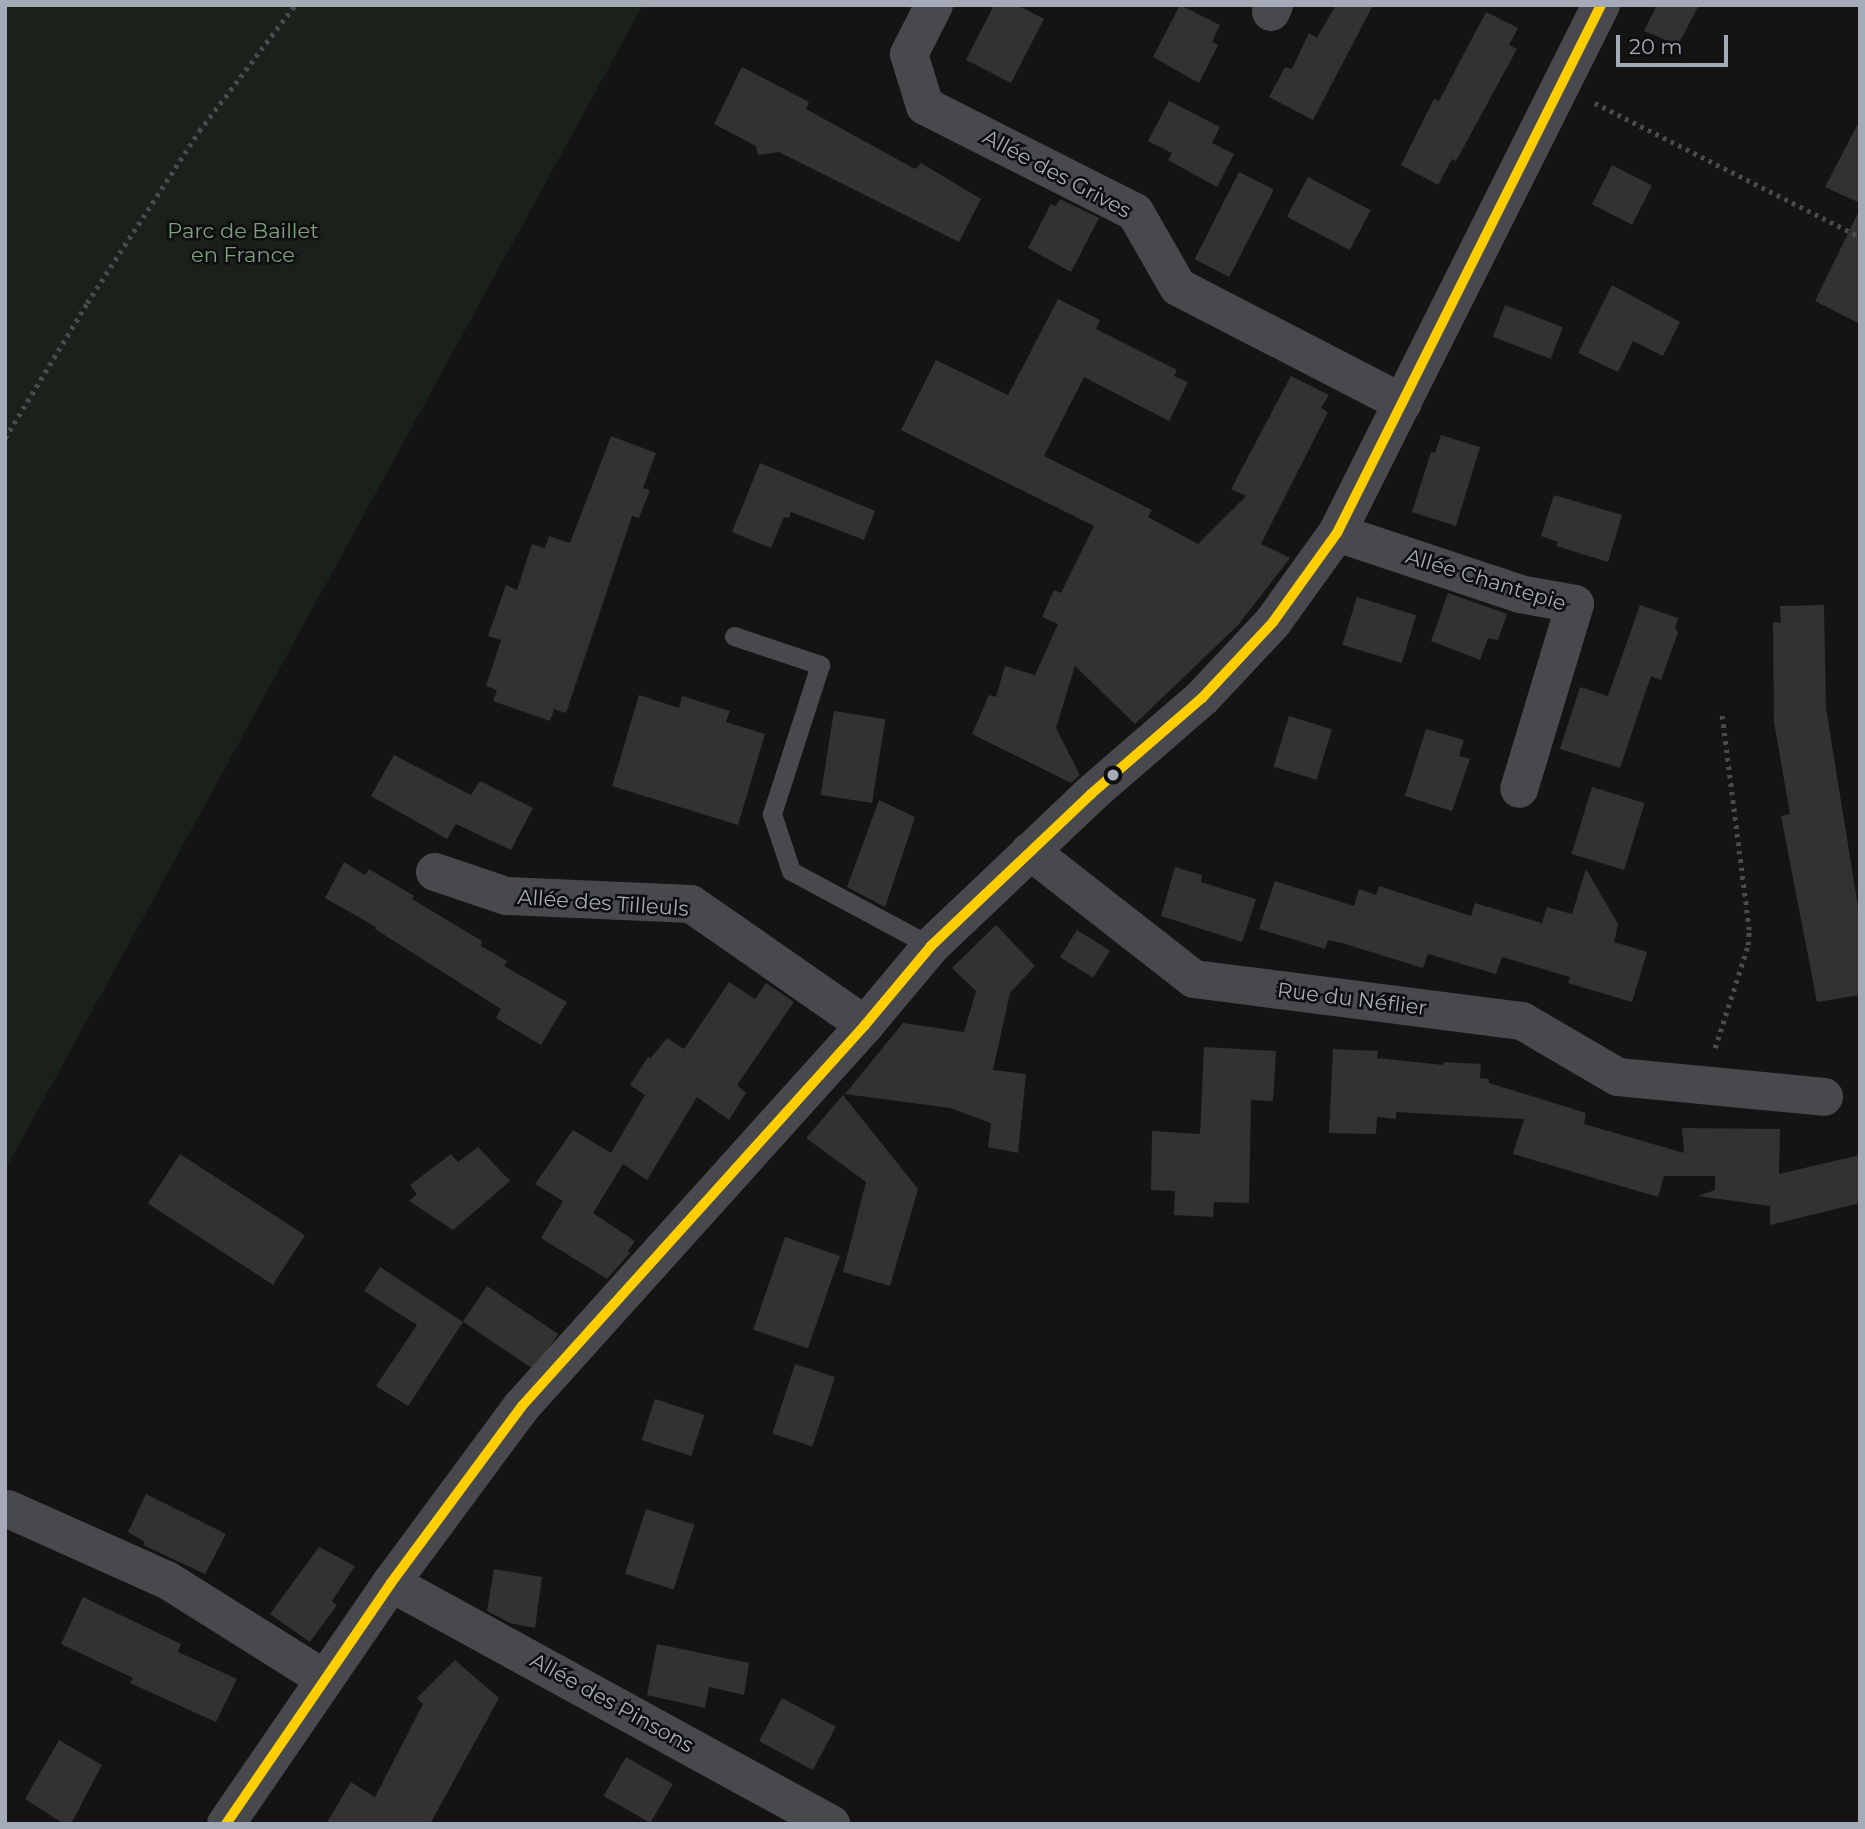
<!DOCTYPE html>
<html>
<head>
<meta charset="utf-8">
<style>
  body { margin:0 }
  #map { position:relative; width:1865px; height:1829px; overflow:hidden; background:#141414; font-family:Montserrat,sans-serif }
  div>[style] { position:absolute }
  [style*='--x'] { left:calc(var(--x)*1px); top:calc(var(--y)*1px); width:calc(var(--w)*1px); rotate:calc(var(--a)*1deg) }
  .green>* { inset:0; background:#1a211b }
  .building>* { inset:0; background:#323233; transform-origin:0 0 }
  .path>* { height:4.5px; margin-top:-2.25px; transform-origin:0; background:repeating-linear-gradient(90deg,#4a4b4f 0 3.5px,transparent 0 8.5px) }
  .service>* { height:19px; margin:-9.5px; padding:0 9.5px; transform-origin:9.5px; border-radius:9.5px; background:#48494d }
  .minor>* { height:38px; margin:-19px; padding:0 19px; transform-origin:19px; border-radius:19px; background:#48494d }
  .tertiary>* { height:38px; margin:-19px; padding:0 19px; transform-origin:19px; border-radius:19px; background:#48494d }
  .bus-1>* { height:10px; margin:-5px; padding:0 5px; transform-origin:5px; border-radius:5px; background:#fece00 }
  .dots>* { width:19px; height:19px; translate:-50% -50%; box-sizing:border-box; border:4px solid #0e0e10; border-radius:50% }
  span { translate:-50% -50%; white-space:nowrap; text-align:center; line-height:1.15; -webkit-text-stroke:5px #0e0e10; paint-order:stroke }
  .street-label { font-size:21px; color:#a4aab6 }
  .park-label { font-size:21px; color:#7ba17d }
  .frame { position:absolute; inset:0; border:7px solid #a4aab6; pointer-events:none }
  .scale { position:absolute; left:1616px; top:35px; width:112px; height:32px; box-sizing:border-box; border:4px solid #a4aab6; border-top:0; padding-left:9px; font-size:21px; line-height:24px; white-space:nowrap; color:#a4aab6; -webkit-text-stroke:5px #0e0e10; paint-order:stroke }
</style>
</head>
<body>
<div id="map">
  <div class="green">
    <i style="clip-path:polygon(5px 5px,643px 5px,5px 1170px)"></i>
  </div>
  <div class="building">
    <i style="clip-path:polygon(994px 5px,1017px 5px,1044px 19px,1011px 83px,966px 60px)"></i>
    <i style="clip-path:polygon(1180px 5px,1220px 25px,1212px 42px,1218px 45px,1199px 83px,1153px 57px)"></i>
    <i style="clip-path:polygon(1336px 5px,1373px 5px,1313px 120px,1269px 97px,1285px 67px,1292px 69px,1309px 33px,1317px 38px)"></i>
    <i style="clip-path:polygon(1657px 5px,1699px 5px,1678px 45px,1644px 31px)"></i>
    <i style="clip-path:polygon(1486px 12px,1518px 28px,1509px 45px,1517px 49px,1456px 161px,1452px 159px,1438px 185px,1401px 165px,1434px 99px,1439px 101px)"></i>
    <i style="clip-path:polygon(742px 67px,809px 102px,806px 109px,915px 169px,921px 163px,981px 199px,959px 242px,779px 152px,758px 155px,756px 146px,714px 124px)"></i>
    <i style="clip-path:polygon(1169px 101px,1220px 127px,1212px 143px,1234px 154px,1217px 187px,1168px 160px,1172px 153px,1148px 141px)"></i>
    <i style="clip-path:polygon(1860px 120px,1860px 203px,1825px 187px)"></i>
    <i style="left:1612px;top:165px;width:45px;height:44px;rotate:27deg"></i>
    <i style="left:1239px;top:172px;width:39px;height:98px;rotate:27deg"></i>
    <i style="left:1308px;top:177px;width:71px;height:45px;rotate:28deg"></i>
    <i style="clip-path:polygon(1060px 199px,1099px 218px,1071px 272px,1028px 248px,1051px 204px,1056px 206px)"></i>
    <i style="clip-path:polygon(1860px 209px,1860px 324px,1815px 301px)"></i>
    <i style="clip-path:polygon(1612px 285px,1680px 322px,1663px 356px,1633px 341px,1618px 372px,1578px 353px)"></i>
    <i style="clip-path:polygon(1058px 299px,1100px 320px,1096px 329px,1177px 370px,1174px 376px,1188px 382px,1169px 421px,1084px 377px,1044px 456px,1152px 510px,1148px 517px,1198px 544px,1246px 496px,1231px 489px,1291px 376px,1329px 395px,1321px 408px,1328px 412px,1261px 544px,1290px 558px,1238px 625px,1135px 724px,1075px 666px,1056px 728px,1080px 775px,1071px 783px,972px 734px,989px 695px,996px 697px,1005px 666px,1035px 675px,1058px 624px,1042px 617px,1054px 590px,1061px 593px,1094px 526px,901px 430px,936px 360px,1008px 395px)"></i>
    <i style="left:1505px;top:305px;width:62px;height:34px;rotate:21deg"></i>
    <i style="clip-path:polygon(1441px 435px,1480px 447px,1456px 526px,1412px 512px,1431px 452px,1435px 453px)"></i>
    <i style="clip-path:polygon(611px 436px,656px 453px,643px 488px,650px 490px,639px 518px,632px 516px,566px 713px,554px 709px,550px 721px,493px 701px,497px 690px,486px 686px,501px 640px,488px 636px,506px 585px,517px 590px,532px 544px,545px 548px,549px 536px,570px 543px)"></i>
    <i style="clip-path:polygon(760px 463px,875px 511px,864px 540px,791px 512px,789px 518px,784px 517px,771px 548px,732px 532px)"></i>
    <i style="clip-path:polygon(1554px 495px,1622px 515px,1608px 562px,1556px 546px,1558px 542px,1541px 536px)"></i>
    <i style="clip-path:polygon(1448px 593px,1507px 614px,1498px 640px,1488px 638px,1480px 660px,1431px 641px)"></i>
    <i style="left:1357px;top:597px;width:62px;height:50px;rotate:17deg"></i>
    <i style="clip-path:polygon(1640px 605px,1678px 618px,1675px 629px,1678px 632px,1661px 680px,1651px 676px,1620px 768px,1560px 749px,1580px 687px,1608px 696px)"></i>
    <i style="clip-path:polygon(1824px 605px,1826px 708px,1860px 919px,1860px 995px,1817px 1002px,1781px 816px,1790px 814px,1774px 722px,1773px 622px,1781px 623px,1780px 606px)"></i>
    <i style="clip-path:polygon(639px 695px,679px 708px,682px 696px,730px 711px,726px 722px,765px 734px,738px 825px,612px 786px)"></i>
    <i style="left:834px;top:711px;width:52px;height:85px;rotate:9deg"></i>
    <i style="left:1289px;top:716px;width:45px;height:53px;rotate:17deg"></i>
    <i style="clip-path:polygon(1426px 729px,1464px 740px,1459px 756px,1470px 759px,1452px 811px,1405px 796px)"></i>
    <i style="clip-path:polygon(394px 755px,471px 795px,480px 781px,533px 808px,511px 850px,456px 824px,447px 839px,371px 796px)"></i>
    <i style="left:1592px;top:787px;width:55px;height:70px;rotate:17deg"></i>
    <i style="clip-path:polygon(879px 800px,915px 817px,885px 907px,847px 887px)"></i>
    <i style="clip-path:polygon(344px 862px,365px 875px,369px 869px,414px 896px,412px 899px,482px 941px,481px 946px,507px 961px,504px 966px,567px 1002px,541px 1045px,496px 1018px,501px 1009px,375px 929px,376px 927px,325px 898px)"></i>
    <i style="clip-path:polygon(1175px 867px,1202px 875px,1201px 882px,1256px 899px,1242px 942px,1161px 916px)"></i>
    <i style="clip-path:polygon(1586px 869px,1618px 924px,1614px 942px,1647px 952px,1632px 1002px,1568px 983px,1570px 977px,1502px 957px,1496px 974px,1428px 954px,1423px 968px,1342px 943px,1328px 940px,1325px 949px,1259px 929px,1275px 881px,1354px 906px,1359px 889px,1376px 895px,1379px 886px,1471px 916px,1475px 903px,1542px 923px,1547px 907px,1572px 914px)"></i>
    <i style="clip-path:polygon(996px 925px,1035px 966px,1010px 993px,993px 1070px,1026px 1074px,1018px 1153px,988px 1147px,991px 1123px,950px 1108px,845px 1094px,903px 1023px,964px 1032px,976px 991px,952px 968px)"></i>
    <i style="left:1077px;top:930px;width:39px;height:32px;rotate:32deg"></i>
    <i style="clip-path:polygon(729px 982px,755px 999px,766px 983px,794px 1002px,737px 1085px,746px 1093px,729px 1120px,697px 1097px,647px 1180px,623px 1164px,593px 1213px,635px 1241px,628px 1251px,630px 1253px,607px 1279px,541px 1238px,563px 1201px,535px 1184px,573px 1130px,611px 1153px,645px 1095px,630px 1085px,648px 1057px,651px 1058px,667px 1038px,684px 1049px)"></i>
    <i style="clip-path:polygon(1204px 1047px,1276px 1051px,1273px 1101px,1251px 1100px,1249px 1203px,1214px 1202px,1213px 1217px,1174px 1215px,1175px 1191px,1151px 1190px,1152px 1131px,1200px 1134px)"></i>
    <i style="clip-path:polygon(1333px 1049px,1378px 1051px,1377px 1058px,1443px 1065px,1444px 1062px,1481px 1064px,1480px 1078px,1489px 1079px,1489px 1083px,1586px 1113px,1584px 1124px,1684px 1153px,1682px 1128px,1780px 1129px,1779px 1174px,1860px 1155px,1860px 1203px,1770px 1225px,1770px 1206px,1698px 1196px,1715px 1190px,1715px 1176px,1664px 1176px,1658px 1197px,1513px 1154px,1524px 1119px,1396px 1112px,1396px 1119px,1377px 1117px,1376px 1134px,1329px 1133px)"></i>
    <i style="clip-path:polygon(843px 1095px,918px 1189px,890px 1286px,843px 1272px,866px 1182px,806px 1138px)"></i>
    <i style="clip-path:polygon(478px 1147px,510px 1181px,453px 1230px,409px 1201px,417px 1194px,410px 1185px,451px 1154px,458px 1162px)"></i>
    <i style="left:180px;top:1154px;width:149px;height:59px;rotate:33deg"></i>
    <i style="left:785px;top:1237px;width:58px;height:98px;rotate:19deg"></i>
    <i style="clip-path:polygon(380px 1267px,463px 1322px,408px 1406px,376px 1386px,417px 1325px,364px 1291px)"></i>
    <i style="left:487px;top:1286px;width:86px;height:43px;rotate:34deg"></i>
    <i style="left:795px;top:1364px;width:42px;height:73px;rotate:18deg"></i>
    <i style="left:655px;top:1399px;width:52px;height:43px;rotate:18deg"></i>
    <i style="clip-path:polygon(146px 1494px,226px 1534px,205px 1574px,143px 1545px,145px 1542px,128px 1532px)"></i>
    <i style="left:646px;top:1509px;width:51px;height:68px;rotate:18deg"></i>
    <i style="clip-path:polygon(319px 1547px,355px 1566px,332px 1601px,337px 1605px,310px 1642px,270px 1614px)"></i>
    <i style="clip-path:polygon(494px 1569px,542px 1577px,535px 1628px,510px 1623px,487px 1611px)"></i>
    <i style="clip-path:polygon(83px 1597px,181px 1644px,178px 1652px,237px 1679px,216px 1722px,130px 1683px,133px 1678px,61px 1644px)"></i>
    <i style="clip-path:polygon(657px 1644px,749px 1663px,744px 1695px,709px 1687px,705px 1708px,647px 1695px)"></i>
    <i style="clip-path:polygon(455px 1660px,499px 1698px,430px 1824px,326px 1824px,351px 1782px,375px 1797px,423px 1704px,417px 1698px)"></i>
    <i style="left:782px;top:1698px;width:61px;height:49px;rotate:28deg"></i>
    <i style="clip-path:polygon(59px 1740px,102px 1765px,71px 1824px,64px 1824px,25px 1799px)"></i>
    <i style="left:626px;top:1757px;width:54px;height:45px;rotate:30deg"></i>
  </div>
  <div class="path">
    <i style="--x:1595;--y:103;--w:297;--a:26.8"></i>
    <i style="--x:5;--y:438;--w:158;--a:-58.7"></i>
    <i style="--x:87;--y:303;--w:205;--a:-56.9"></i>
    <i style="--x:199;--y:131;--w:158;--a:-52.7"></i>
    <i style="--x:1715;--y:1048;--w:108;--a:-72.2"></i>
    <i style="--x:1748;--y:945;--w:15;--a:-86"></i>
    <i style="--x:1749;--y:930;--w:217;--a:-97.2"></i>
  </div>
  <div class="service">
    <i style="--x:734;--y:636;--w:91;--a:18.6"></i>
    <i style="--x:820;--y:665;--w:157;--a:107.9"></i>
    <i style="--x:772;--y:814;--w:60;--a:71.6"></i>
    <i style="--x:791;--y:871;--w:159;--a:28.2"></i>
  </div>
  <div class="minor">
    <i style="--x:934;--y:5;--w:55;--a:117"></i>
    <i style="--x:909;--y:54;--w:54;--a:72.9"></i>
    <i style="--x:925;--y:106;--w:235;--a:26.8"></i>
    <i style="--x:1135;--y:212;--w:86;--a:60.2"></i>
    <i style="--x:1178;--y:287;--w:253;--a:27.3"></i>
    <i style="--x:1271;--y:12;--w:8;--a:-67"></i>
    <i style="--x:1337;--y:533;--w:193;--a:18.4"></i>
    <i style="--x:1520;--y:594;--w:56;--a:10.3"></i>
    <i style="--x:1575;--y:604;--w:193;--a:106.8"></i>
    <i style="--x:1030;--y:851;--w:208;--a:38"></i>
    <i style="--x:1194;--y:979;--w:331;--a:7.3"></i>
    <i style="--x:1522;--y:1021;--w:111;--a:30.3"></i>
    <i style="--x:1618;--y:1077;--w:207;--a:5.5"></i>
    <i style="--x:435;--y:872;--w:75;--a:18.7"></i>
    <i style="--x:506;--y:896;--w:185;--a:2.5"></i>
    <i style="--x:691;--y:904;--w:212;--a:34.8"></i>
    <i style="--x:8;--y:1509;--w:174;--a:24.1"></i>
    <i style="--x:167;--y:1580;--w:186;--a:32.1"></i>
    <i style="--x:391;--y:1583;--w:502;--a:28.71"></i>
  </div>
  <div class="tertiary">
    <i style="--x:226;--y:1824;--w:292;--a:-55.6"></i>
    <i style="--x:391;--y:1583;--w:220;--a:-53.5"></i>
    <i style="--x:522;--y:1406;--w:513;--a:-48"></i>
    <i style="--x:865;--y:1025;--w:103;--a:-50.1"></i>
    <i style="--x:931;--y:946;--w:221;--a:-43.5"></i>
    <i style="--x:1091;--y:794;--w:147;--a:-40.9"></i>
    <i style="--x:1202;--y:698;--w:104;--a:-46.9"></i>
    <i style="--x:1273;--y:622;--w:110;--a:-54.3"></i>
    <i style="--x:1337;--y:533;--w:590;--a:-63.43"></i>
  </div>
  <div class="bus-1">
    <i style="--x:226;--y:1824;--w:292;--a:-55.6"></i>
    <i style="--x:391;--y:1583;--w:220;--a:-53.5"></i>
    <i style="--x:522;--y:1406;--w:513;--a:-48"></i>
    <i style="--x:865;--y:1025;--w:103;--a:-50.1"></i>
    <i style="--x:931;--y:946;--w:221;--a:-43.5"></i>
    <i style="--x:1091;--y:794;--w:147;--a:-40.9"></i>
    <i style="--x:1202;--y:698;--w:104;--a:-46.9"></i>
    <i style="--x:1273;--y:622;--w:110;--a:-54.3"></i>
    <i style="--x:1337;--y:533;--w:590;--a:-63.43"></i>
  </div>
  <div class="dots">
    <i style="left:1113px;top:775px;background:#a4aab6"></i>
  </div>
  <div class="street-label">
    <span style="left:1057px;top:174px;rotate:28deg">Allée des Grives</span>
    <span style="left:1486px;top:580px;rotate:17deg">Allée Chantepie</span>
    <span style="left:603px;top:903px;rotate:4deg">Allée des Tilleuls</span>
    <span style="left:1352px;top:999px;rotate:7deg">Rue du Néflier</span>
    <span style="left:612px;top:1703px;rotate:29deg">Allée des Pinsons</span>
  </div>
  <div class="park-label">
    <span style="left:243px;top:243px">Parc de Baillet<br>en France</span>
  </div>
  <div class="frame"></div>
  <div class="scale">20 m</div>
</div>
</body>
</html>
